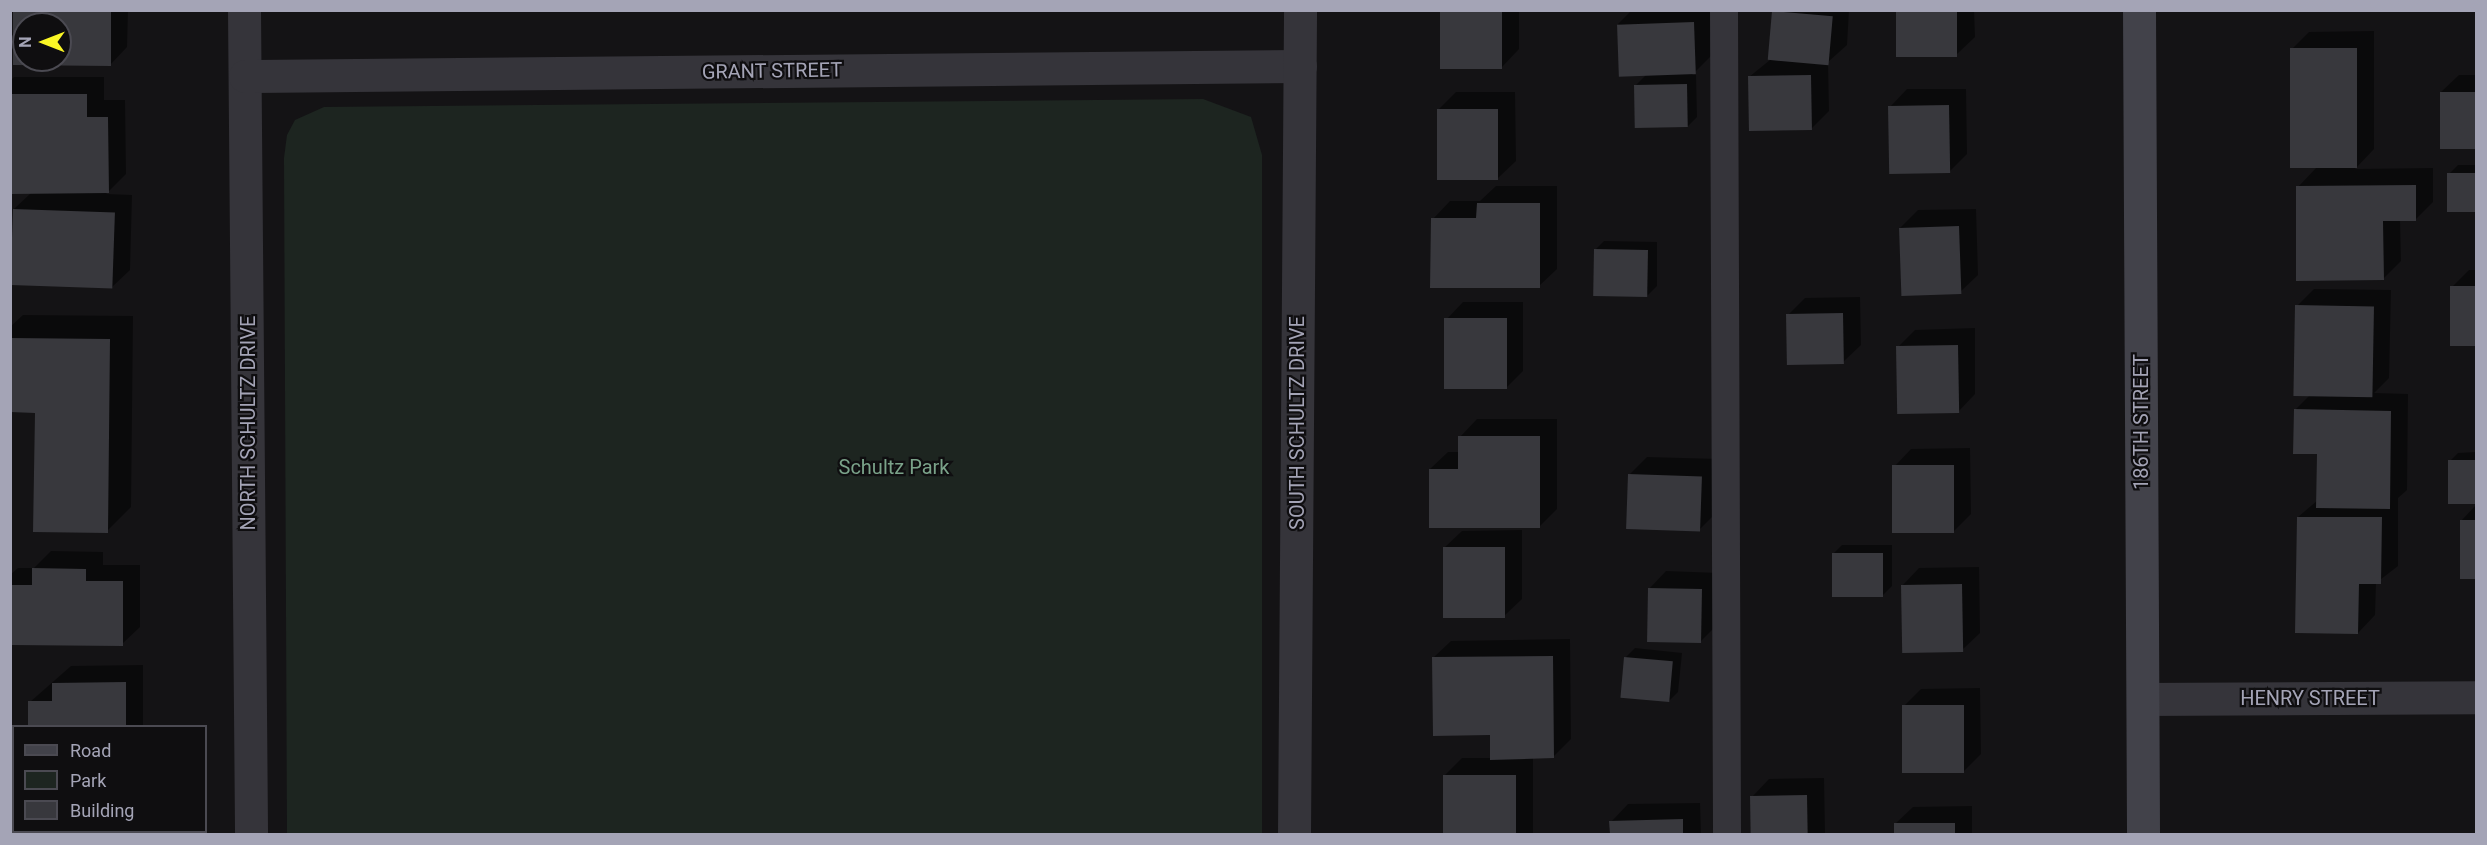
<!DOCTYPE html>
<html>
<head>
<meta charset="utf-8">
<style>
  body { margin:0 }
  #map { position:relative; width:2487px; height:845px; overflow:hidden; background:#141315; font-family:Roboto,sans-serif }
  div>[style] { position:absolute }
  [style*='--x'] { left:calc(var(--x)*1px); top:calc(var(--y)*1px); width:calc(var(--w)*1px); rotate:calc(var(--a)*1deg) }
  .green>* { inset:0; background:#1d2520 }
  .shadow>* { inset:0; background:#0007 }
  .building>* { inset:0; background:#38383d; transform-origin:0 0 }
  .lane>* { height:28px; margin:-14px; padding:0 14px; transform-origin:14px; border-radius:14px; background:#35343a }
  .street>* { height:33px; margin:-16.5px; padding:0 16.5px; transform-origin:16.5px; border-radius:16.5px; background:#35343a }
  .secondary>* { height:33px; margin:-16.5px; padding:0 16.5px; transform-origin:16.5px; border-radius:16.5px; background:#42424a }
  span { translate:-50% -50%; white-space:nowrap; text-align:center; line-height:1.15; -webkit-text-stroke:4.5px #0f0e10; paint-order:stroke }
  .street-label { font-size:20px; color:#a4a4b6 }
  .park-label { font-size:20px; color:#7aa289 }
  .frame { position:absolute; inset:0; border:12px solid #a4a4b6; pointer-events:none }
  .legend { position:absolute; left:12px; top:725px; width:195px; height:108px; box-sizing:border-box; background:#0f0e10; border:2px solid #4b4a52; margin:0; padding:8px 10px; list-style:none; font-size:18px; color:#a4a4b6 }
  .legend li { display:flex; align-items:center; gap:12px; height:30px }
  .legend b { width:30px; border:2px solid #4b4a52 }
  .north { position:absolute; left:12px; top:12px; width:60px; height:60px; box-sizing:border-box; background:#0f0e10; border:2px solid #4b4a52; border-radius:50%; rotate:270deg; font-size:16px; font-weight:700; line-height:24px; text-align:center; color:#a4a4b6 }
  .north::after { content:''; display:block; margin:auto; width:21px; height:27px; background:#fbf725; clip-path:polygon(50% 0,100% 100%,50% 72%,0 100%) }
</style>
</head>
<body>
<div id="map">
  <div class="green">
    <i style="clip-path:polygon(1203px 99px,1251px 117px,1262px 155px,1262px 834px,287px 834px,284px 158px,287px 135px,295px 120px,324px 107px)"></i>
  </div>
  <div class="shadow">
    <i style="clip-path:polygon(evenodd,15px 10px,128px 10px,127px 47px,110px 65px,14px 63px,15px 10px,24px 24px,60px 24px,60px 60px,24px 60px,24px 24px)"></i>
    <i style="clip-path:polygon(1442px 10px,1519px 10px,1519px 49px,1502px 67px)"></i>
    <i style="clip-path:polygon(1632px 10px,1711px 10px,1712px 55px,1692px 75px,1696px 75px,1697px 117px,1688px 126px,1636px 85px,1647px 74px,1618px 24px)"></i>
    <i style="clip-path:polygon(1775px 10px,1849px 10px,1847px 45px,1828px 62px,1829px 111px,1811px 129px,1749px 77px,1770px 60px)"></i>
    <i style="clip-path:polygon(1897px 10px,1974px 10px,1975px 37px,1957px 54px)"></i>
    <i style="clip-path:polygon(2374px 31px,2374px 149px,2355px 169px,2433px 168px,2433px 202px,2416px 219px,2400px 219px,2401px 261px,2383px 279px,2298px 187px,2317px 167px,2292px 49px,2309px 32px)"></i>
    <i style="clip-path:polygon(2459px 75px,2476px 75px,2476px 148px,2440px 148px,2441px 92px)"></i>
    <i style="clip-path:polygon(14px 77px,104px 77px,104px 100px,125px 100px,126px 174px,106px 194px,132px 195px,130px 270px,112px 287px,14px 209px,31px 193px,10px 193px,10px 81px)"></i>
    <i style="clip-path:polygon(1907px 89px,1966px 89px,1967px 154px,1950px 171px,1890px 107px)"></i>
    <i style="clip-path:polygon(1456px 92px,1515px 92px,1516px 161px,1498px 178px,1438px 110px)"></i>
    <i style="clip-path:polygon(2458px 165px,2476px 165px,2476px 210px,2449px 210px,2449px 174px)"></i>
    <i style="clip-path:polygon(1496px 186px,1557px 186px,1557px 269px,1539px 286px,1433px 219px,1450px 201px,1480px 201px)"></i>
    <i style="clip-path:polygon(1976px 209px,1978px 275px,1960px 292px,1900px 228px,1918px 210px)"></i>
    <i style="clip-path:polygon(1604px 241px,1657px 242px,1657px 286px,1648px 295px,1595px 250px)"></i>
    <i style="clip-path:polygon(2469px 270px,2476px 270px,2476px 344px,2454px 345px,2452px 287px)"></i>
    <i style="clip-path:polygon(2314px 289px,2391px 290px,2389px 378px,2374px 393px,2408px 394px,2407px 490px,2398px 498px,2398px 566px,2376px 583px,2375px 615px,2358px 633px,2298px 517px,2318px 500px,2318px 453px,2295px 410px,2311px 394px,2297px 306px)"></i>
    <i style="clip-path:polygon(1860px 297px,1861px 345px,1843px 362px,1788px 315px,1805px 298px)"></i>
    <i style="clip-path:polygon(1463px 302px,1523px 302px,1523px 371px,1506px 388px,1446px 320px)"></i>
    <i style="clip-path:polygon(23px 315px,133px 316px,131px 507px,107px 531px,37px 411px,10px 411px,10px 327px)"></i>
    <i style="clip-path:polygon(1975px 328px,1975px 394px,1958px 412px,1898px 347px,1915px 330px)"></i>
    <i style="clip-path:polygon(1477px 419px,1557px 419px,1557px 509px,1539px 527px,1430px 469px,1448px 452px,1460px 452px,1460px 437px)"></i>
    <i style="clip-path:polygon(1970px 448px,1971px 514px,1954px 531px,1894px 467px,1911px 449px)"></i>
    <i style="clip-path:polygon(2476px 452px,2476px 502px,2451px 503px,2449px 462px,2458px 453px)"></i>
    <i style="clip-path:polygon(1647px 457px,1719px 459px,1717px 512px,1700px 529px,1630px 474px)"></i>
    <i style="clip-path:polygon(2476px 505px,2476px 577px,2463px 577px,2461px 521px)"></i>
    <i style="clip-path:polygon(1522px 530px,1522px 599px,1504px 616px,1444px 548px,1462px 531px)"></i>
    <i style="clip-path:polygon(1842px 545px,1892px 545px,1892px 586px,1883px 595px,1833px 554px)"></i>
    <i style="clip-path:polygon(51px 551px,103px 552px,103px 565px,140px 565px,140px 627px,122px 644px,10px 643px,10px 575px,18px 568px,34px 568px)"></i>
    <i style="clip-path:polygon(1979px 567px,1980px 633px,1962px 650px,1902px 586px,1919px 568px)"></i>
    <i style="clip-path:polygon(1666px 571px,1719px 573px,1717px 625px,1700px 642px,1649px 589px)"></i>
    <i style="clip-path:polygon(1570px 639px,1571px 739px,1553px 757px,1533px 757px,1533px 834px,1445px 834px,1444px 776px,1462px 758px,1491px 758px,1491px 734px,1433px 658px,1451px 641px)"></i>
    <i style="clip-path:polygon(1635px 648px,1682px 653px,1678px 692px,1669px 701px,1626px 657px)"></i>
    <i style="clip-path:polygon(143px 665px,143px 726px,30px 726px,30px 702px,71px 666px)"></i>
    <i style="clip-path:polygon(1980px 688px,1981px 754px,1964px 771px,1904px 706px,1921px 689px)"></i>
    <i style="clip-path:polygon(1824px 778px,1825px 834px,1753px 834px,1752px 797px,1769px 779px)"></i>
    <i style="clip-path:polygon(14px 782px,14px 832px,135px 832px,135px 834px,10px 834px)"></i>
    <i style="clip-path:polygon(1700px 803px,1701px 834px,1611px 834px,1611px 822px,1628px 804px)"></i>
    <i style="clip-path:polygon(1972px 806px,1972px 834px,1895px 834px,1895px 824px,1913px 807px)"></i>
  </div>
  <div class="building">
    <i style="clip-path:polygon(evenodd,13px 10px,111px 10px,111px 66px,13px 65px,13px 10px,24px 24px,60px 24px,60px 60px,24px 60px,24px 24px)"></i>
    <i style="left:1440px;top:10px;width:62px;height:59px"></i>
    <i style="left:1896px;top:10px;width:61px;height:47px"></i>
    <i style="left:1772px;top:11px;width:61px;height:49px;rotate:5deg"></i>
    <i style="left:1694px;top:22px;width:52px;height:77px;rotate:88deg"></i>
    <i style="left:2357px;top:48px;width:120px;height:67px;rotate:90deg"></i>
    <i style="left:1811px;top:75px;width:55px;height:63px;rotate:89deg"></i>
    <i style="left:1687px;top:84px;width:43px;height:53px;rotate:89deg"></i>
    <i style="left:2440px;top:92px;width:36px;height:57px"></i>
    <i style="clip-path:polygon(10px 94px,87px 94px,87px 117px,108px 117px,109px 193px,10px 194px)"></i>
    <i style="left:1949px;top:105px;width:68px;height:61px;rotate:89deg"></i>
    <i style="left:1437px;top:109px;width:61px;height:71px"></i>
    <i style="left:2447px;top:173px;width:29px;height:39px"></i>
    <i style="clip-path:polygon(2416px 185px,2416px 221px,2383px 221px,2384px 280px,2296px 281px,2296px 186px)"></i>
    <i style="clip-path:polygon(1477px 203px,1540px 203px,1540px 288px,1430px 288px,1431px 218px,1476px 218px)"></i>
    <i style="left:13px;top:209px;width:102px;height:76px;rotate:2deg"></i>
    <i style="left:1959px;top:226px;width:68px;height:60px;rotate:88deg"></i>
    <i style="left:1594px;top:249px;width:54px;height:47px;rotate:1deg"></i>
    <i style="left:2476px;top:286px;width:60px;height:26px;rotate:90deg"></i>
    <i style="left:2295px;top:305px;width:79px;height:91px;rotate:1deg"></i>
    <i style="left:1843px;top:313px;width:51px;height:57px;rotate:89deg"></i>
    <i style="left:1507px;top:318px;width:71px;height:63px;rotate:90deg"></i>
    <i style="clip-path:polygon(10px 338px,110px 339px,108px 533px,33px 532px,35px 413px,10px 412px)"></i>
    <i style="left:1958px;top:345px;width:68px;height:62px;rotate:89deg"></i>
    <i style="clip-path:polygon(2294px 409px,2391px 411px,2390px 509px,2316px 508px,2317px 454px,2293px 454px)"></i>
    <i style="clip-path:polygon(1458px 436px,1540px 436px,1540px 528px,1429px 528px,1429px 469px,1458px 469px)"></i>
    <i style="left:2476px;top:460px;width:44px;height:28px;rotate:90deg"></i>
    <i style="left:1954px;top:465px;width:68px;height:62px;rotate:90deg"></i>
    <i style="left:1628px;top:474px;width:74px;height:55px;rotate:2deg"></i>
    <i style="clip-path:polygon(2297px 517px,2382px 517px,2381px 584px,2359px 584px,2358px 634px,2295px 633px)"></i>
    <i style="left:2460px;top:520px;width:16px;height:59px"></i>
    <i style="left:1505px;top:547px;width:71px;height:62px;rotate:90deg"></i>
    <i style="left:1832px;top:553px;width:51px;height:44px"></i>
    <i style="clip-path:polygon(32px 568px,86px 569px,86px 581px,123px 581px,123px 646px,10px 645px,10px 585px,32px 585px)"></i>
    <i style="left:1962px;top:584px;width:68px;height:61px;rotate:89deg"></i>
    <i style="left:1648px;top:588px;width:54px;height:54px;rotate:1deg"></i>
    <i style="clip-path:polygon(1553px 656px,1554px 758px,1490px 760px,1490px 735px,1433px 736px,1432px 657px)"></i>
    <i style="left:1624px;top:657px;width:49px;height:41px;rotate:5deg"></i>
    <i style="clip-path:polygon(126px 682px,126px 726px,28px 726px,28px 701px,52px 701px,52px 683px)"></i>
    <i style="left:1902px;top:705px;width:62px;height:68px"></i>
    <i style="left:1443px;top:775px;width:73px;height:59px"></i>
    <i style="clip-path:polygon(10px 786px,14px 832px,119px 832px,119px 834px,10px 834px)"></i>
    <i style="left:1807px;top:795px;width:39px;height:57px;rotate:89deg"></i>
    <i style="clip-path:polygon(1683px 819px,1683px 834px,1610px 834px,1609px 821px)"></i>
    <i style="left:1955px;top:823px;width:11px;height:61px;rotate:90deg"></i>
  </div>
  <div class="lane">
    <i style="--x:1724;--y:10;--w:824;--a:89.79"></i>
  </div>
  <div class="street">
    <i style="--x:244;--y:10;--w:824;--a:89.51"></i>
    <i style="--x:245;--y:76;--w:1055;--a:-0.54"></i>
    <i style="--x:2143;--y:699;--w:333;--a:-0.3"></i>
    <i style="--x:1294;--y:834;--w:824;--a:-89.58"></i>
  </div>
  <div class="secondary">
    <i style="--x:2139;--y:10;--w:824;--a:89.72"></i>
  </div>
  <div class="street-label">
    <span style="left:772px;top:71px;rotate:-1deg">GRANT STREET</span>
    <span style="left:2141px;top:422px;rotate:-90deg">186TH STREET</span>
    <span style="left:248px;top:423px;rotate:-90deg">NORTH SCHULTZ DRIVE</span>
    <span style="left:1297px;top:423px;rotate:-90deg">SOUTH SCHULTZ DRIVE</span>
    <span style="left:2310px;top:698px">HENRY STREET</span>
  </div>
  <div class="park-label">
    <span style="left:894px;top:467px">Schultz Park</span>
  </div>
  <div class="frame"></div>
  <ul class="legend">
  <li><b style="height:8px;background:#42424a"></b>Road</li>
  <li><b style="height:16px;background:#1d2520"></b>Park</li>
  <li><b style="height:16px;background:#38383d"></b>Building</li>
  </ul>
  <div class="north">N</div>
</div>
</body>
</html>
